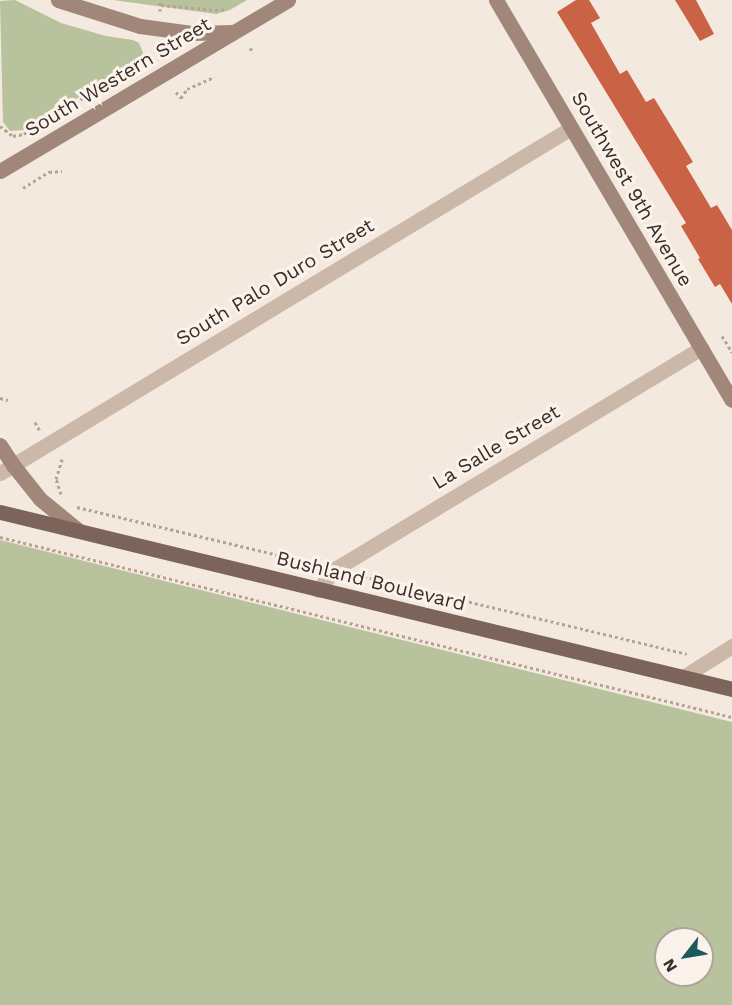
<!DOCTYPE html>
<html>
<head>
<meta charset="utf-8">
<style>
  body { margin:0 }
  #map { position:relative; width:732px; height:1005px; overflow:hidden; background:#f4e9de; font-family:"Work Sans",sans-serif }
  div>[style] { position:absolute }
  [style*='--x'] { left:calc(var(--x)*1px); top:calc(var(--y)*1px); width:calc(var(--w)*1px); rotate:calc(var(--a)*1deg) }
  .green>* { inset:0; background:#b8c39d }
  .building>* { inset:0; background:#ca6246 }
  .path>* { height:3px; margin-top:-1.5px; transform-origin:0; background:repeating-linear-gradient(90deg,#b8a293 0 3px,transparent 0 6px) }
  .street>* { height:15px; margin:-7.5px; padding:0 7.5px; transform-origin:7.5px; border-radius:7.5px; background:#ccb8a9 }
  .secondary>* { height:15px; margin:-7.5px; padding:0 7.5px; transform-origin:7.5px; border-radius:7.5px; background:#a0877a }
  .primary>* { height:15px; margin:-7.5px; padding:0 7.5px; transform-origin:7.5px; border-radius:7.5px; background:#7c645a }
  span { translate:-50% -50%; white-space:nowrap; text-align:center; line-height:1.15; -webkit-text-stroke:6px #fbf3eb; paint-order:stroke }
  .street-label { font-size:20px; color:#392e29 }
  .north { position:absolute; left:654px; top:927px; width:60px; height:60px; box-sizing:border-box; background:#fbf3eb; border:2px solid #ada49d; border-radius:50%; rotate:239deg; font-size:16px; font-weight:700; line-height:24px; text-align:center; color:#392e29 }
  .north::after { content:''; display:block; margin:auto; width:21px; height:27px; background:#1d5a5d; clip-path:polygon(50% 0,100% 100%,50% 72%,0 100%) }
</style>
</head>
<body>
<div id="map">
  <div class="green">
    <i style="clip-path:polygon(15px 0,61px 23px,106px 36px,133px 40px,139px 43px,143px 53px,140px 60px,131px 66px,24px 130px,10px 131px,3px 122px,0 1px)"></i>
    <i style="clip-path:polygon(113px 0,247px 0,230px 10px,216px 14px)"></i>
    <i style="clip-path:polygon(evenodd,0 540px,732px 722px,732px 1005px,0 1005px,0 540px,666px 939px,702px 939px,702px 975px,666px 975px,666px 939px)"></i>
  </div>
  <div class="building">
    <i style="clip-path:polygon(576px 0,589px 0,600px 18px,591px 23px,620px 74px,627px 70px,646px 102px,654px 98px,693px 162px,686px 166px,711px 208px,717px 205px,732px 230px,732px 304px,720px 284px,715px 287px,698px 259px,700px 258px,681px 226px,686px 223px,557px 12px)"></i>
    <i style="clip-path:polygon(675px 0,696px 0,714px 34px,700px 41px)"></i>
  </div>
  <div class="path">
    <i style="--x:161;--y:5;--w:54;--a:5.3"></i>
    <i style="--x:215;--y:10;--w:11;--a:-5"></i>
    <i style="--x:160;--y:11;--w:11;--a:-90"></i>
    <i style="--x:250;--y:48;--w:6;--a:51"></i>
    <i style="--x:176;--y:92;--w:8;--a:50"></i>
    <i style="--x:181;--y:98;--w:11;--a:-56"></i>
    <i style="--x:187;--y:89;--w:30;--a:-24"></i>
    <i style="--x:0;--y:126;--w:16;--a:38"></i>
    <i style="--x:13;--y:136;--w:11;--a:-10"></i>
    <i style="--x:24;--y:134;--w:132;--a:-31.4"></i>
    <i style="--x:137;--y:65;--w:16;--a:-52"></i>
    <i style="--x:23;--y:188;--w:31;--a:-32"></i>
    <i style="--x:49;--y:172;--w:13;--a:-4"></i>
    <i style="--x:722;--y:336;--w:19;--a:58"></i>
    <i style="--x:0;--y:398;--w:8;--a:14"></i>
    <i style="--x:35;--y:422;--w:10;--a:61"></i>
    <i style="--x:61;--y:494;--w:16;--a:-108"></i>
    <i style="--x:56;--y:479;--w:21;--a:-73"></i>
    <i style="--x:77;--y:507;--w:246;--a:13.4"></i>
    <i style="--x:0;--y:537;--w:754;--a:13.82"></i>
    <i style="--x:358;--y:575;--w:338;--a:13.5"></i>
  </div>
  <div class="street">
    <i style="--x:0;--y:473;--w:667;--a:-31.14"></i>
    <i style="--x:318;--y:590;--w:27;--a:-51"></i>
    <i style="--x:335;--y:569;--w:428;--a:-31.1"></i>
    <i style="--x:683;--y:677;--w:58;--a:-32.3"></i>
  </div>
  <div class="secondary">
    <i style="--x:58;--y:0;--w:86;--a:17.6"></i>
    <i style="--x:140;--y:26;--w:52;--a:7.7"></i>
    <i style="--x:192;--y:33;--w:41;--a:-1.4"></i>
    <i style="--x:496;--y:0;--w:464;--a:59.5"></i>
    <i style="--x:0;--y:171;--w:335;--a:-30.7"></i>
    <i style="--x:0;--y:445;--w:24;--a:57"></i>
    <i style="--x:13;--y:465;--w:43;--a:51.5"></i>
    <i style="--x:40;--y:499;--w:49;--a:39.2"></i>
  </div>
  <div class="primary">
    <i style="--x:0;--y:512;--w:753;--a:13.59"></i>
  </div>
  <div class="street-label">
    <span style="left:118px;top:77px;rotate:-31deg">South Western Street</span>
    <span style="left:632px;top:189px;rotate:60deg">Southwest 9th Avenue</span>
    <span style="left:275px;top:282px;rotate:-31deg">South Palo Duro Street</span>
    <span style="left:496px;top:447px;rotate:-31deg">La Salle Street</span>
    <span style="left:371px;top:581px;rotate:14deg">Bushland Boulevard</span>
  </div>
  <div class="north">N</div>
</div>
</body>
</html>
